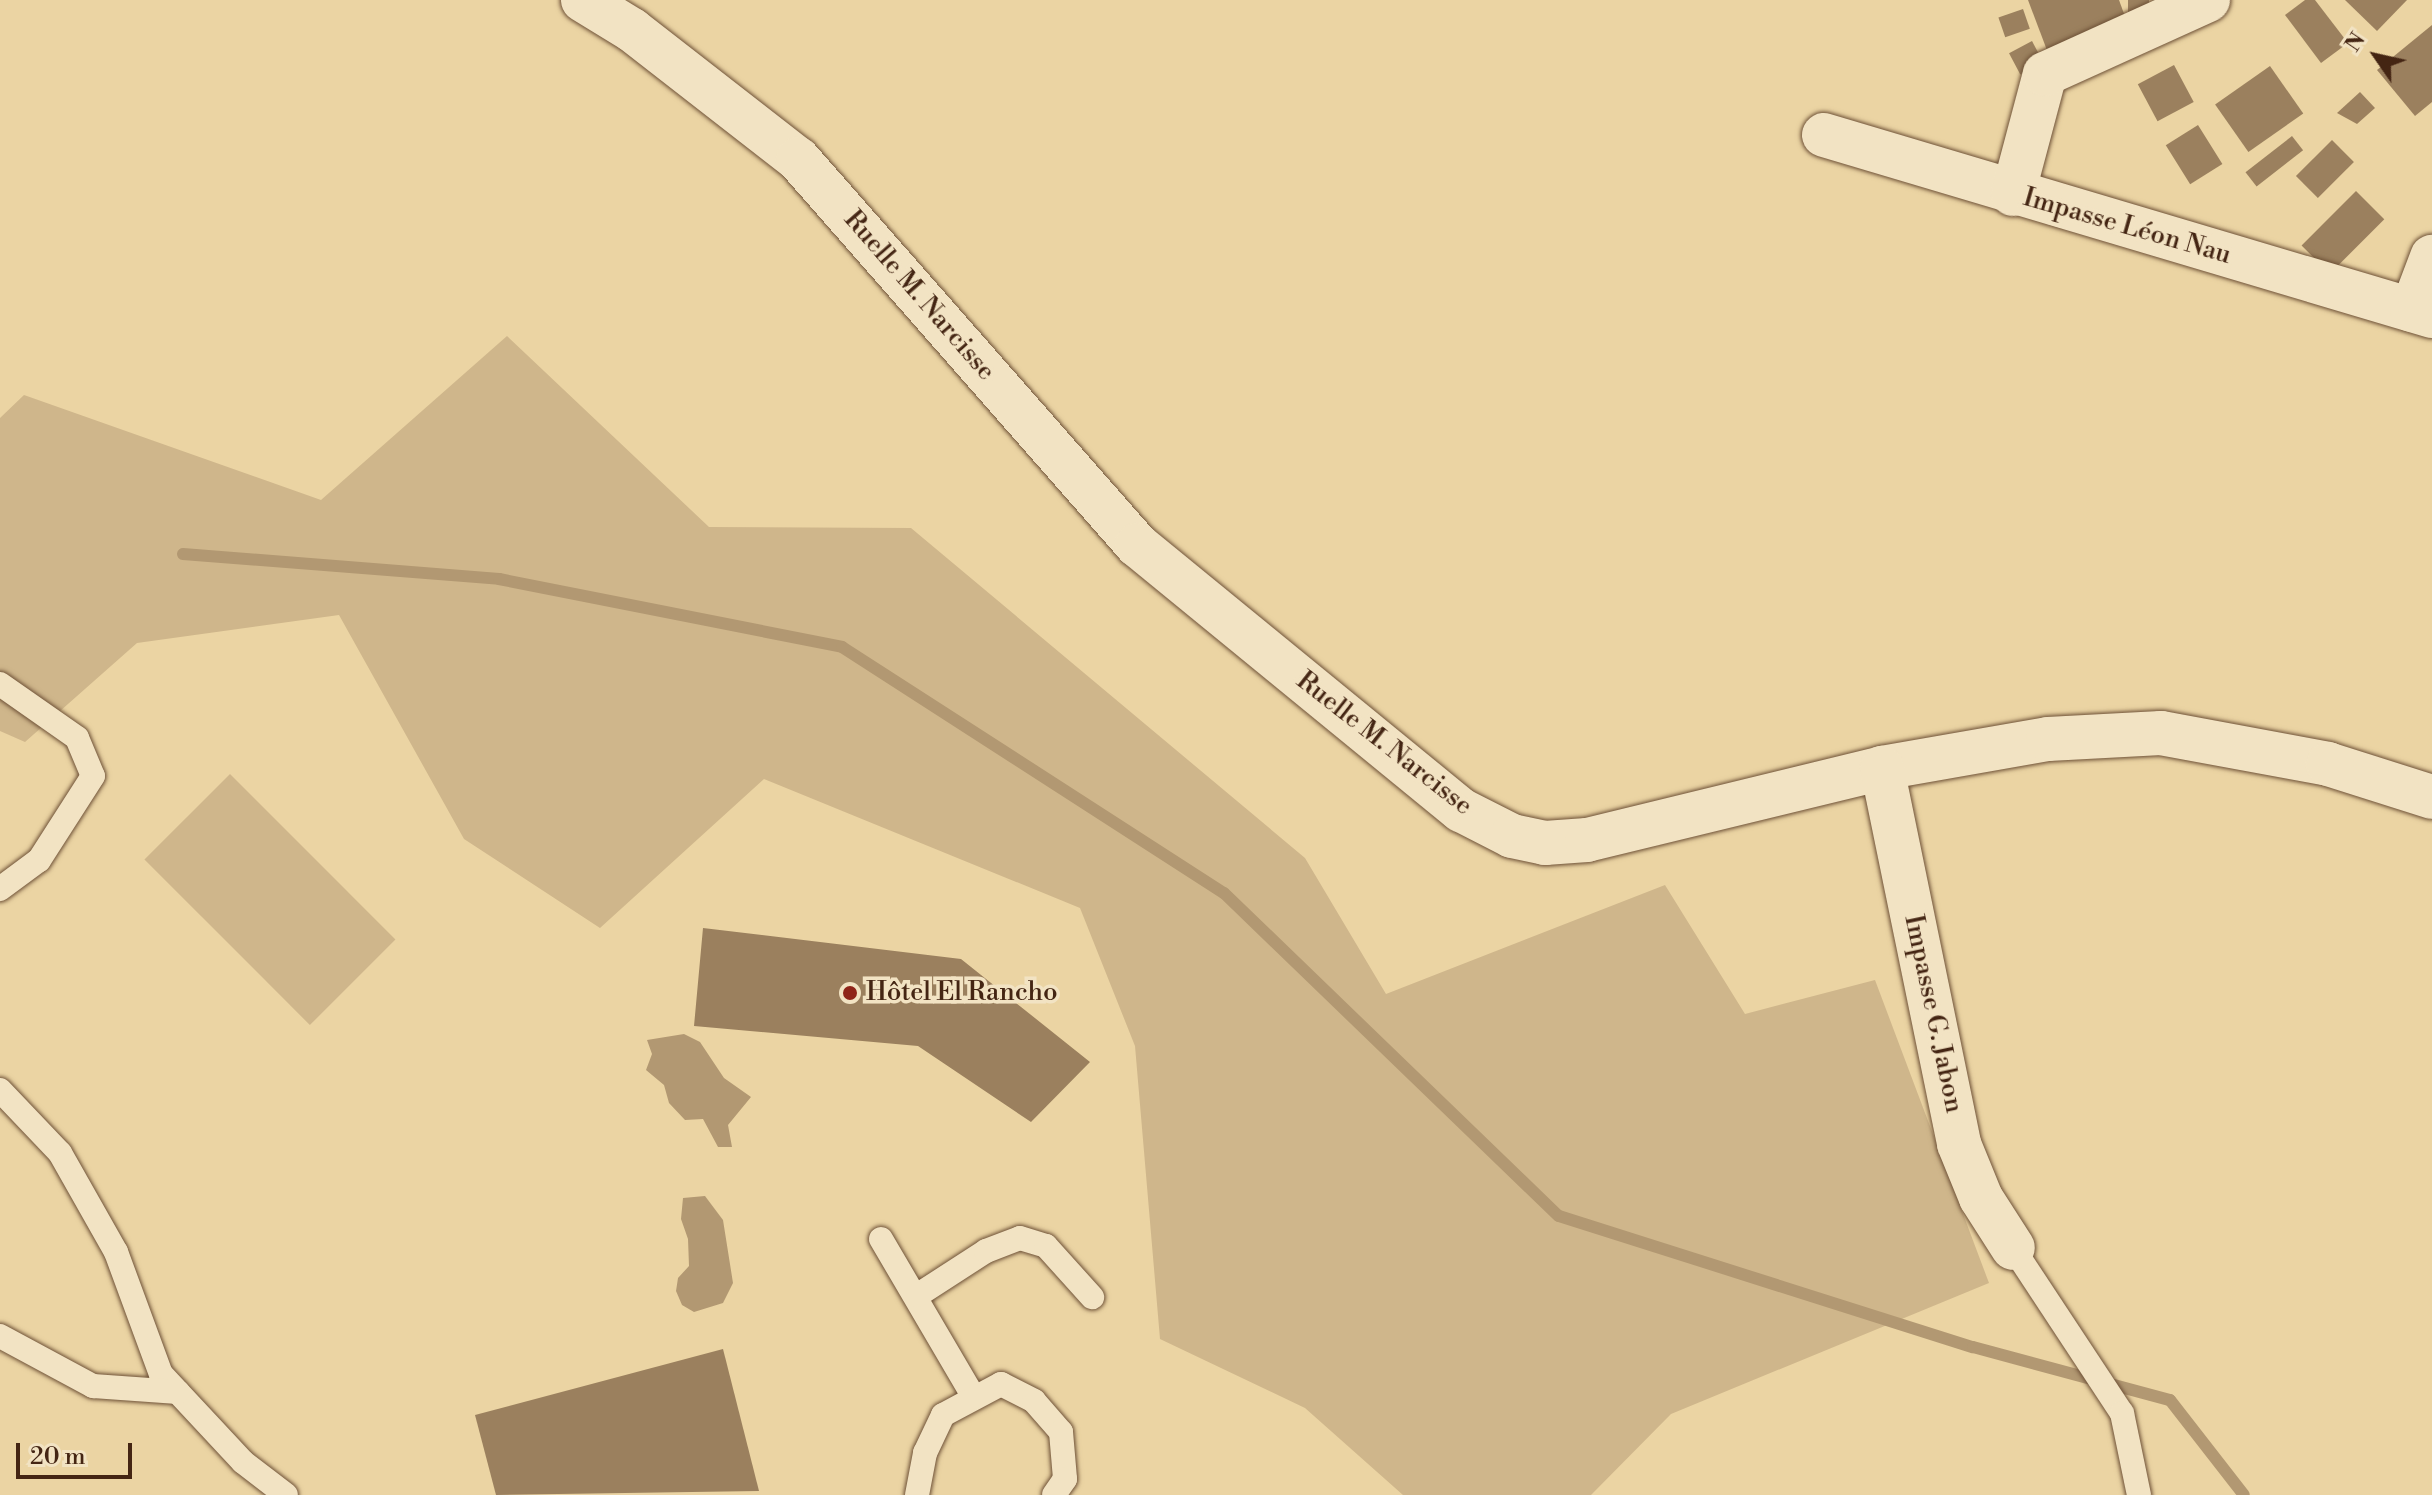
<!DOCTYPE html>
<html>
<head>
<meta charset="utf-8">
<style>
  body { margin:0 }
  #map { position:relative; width:2432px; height:1495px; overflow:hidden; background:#ebd4a3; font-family:"Libre Bodoni",serif }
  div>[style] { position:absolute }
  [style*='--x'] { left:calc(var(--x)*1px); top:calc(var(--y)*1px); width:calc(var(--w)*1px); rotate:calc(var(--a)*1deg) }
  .green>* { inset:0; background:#cfb68b; transform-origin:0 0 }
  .water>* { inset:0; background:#b29872 }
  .stream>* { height:12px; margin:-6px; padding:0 6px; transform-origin:6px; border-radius:6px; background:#b29872 }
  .building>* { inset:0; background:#9b805e; transform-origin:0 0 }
  .roads { filter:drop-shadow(0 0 2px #6e5137) drop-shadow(0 0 2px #6e5137) }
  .lane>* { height:24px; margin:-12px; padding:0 12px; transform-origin:12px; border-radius:12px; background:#f2e3c3 }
  .street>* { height:44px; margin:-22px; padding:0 22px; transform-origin:22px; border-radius:22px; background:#f2e3c3 }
  .dots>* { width:22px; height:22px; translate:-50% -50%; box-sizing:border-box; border:4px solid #f2e3c3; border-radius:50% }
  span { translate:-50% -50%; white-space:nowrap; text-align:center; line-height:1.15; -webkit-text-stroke:7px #f2e3c3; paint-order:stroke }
  .street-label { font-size:26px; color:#442513 }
  .poi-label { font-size:26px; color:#442513 }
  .left { translate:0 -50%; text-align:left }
  .north { position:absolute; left:2336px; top:16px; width:80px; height:80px; -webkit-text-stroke:6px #f2e3c3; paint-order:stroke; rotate:304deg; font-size:22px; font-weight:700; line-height:32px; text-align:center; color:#442513 }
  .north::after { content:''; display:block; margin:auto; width:28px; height:36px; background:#442513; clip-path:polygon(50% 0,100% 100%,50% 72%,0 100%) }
  .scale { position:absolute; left:16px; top:1443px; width:116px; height:36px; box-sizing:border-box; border:4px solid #442513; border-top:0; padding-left:10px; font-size:24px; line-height:28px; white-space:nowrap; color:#442513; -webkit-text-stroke:6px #f2e3c3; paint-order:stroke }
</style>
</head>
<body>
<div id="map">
  <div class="green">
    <i style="clip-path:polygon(507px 336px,709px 527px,911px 528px,1305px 858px,1386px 994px,1665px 885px,1745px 1014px,1875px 980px,1989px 1283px,1671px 1414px,1591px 1495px,1403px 1495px,1305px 1408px,1160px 1339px,1135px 1046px,1080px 908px,764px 779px,600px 928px,464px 839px,339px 615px,137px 643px,25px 742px,0 731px,0 418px,24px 395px,321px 500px)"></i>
    <i style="left:230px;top:774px;width:234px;height:121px;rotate:45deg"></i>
  </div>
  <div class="water">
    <i style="clip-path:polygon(684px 1034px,700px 1042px,724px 1078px,751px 1097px,728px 1125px,732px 1147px,718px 1147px,703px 1119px,685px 1120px,669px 1103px,664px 1085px,646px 1070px,652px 1054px,647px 1040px)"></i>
    <i style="clip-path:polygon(705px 1196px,723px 1220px,733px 1283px,723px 1303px,694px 1312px,682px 1305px,676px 1291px,678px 1278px,689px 1266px,688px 1239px,681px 1219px,683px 1198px)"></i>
  </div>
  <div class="stream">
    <i style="--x:183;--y:554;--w:317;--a:4.5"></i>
    <i style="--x:499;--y:579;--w:350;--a:11.2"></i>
    <i style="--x:842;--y:647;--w:454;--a:32.8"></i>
    <i style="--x:1224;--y:893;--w:465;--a:44"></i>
    <i style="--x:1559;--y:1216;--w:434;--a:17.6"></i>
    <i style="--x:1973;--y:1347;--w:204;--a:15.1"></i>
    <i style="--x:2170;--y:1400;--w:120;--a:52.1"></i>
  </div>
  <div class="building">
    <i style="clip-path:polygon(2028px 0,2119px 0,2127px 22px,2048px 53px)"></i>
    <i style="left:2128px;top:0;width:21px;height:14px"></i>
    <i style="clip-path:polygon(2305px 0,2315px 0,2348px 43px,2321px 63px,2285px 15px)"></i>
    <i style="clip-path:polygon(2345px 0,2407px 0,2377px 31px)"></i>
    <i style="left:2023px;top:9px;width:21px;height:26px;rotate:71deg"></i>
    <i style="clip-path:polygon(2432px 25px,2432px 102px,2415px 116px,2377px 70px)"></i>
    <i style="left:2032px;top:41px;width:24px;height:26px;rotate:62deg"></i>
    <i style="left:2174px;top:65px;width:42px;height:41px;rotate:62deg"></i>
    <i style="left:2270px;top:66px;width:58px;height:67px;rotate:55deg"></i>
    <i style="clip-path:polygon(2360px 92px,2375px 108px,2357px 124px,2337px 113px)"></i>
    <i style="left:2198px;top:125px;width:46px;height:38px;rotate:58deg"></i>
    <i style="left:2292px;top:136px;width:18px;height:59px;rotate:52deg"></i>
    <i style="left:2332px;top:140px;width:31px;height:51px;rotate:45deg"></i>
    <i style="left:2356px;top:191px;width:40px;height:77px;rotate:45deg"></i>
    <i style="clip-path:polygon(703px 928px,961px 959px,1090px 1062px,1031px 1122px,918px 1046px,694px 1026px)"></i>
    <i style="clip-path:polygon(723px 1349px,759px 1491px,496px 1495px,475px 1415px)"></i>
  </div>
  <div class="roads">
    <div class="lane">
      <i style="--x:0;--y:684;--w:94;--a:35"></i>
      <i style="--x:77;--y:738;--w:41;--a:67.2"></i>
      <i style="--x:93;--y:776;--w:100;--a:122.7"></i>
      <i style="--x:39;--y:860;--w:49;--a:143.4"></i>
      <i style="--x:0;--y:1090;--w:87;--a:46.4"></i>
      <i style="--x:60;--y:1153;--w:114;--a:60.5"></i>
      <i style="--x:116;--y:1252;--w:130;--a:69.8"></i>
      <i style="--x:161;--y:1374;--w:120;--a:47"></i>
      <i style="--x:243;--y:1462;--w:54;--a:37.5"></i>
      <i style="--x:881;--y:1239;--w:182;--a:59.6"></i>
      <i style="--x:2013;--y:1248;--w:198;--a:56.6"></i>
      <i style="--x:2122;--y:1413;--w:84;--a:78.3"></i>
      <i style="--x:918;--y:1295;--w:81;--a:-32.9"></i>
      <i style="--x:986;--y:1251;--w:36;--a:-21"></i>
      <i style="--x:1020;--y:1238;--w:27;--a:17"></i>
      <i style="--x:1046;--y:1246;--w:69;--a:48"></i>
      <i style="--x:0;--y:1336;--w:106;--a:28.3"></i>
      <i style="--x:93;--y:1386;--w:85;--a:4"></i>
      <i style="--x:917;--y:1495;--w:43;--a:-79.2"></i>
      <i style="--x:925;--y:1453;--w:42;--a:-64.7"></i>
      <i style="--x:943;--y:1415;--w:66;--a:-28.1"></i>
      <i style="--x:1001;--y:1384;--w:37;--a:27"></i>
      <i style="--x:1034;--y:1401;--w:41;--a:48.9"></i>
      <i style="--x:1061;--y:1432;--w:47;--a:85.1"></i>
      <i style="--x:1065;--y:1479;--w:19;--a:125"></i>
    </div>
    <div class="street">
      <i style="--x:583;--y:0;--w:57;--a:31.5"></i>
      <i style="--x:632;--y:30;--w:210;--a:37.9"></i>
      <i style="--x:798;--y:159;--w:514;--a:48.71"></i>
      <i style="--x:1137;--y:545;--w:419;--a:39.3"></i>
      <i style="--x:1461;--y:810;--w:57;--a:27"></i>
      <i style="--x:1512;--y:836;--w:34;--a:12"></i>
      <i style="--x:1545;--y:843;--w:42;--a:-4.1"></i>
      <i style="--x:1587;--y:840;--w:304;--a:-13.7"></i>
      <i style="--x:1882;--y:768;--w:169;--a:-9.9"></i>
      <i style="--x:2048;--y:739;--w:113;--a:-3"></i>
      <i style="--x:2161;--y:733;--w:170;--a:10.5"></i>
      <i style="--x:2328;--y:764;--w:109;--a:17.6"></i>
      <i style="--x:1824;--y:135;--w:634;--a:16.58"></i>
      <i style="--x:2013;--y:194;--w:124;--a:-75.1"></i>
      <i style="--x:2045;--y:74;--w:179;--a:-24.4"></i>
      <i style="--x:2412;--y:310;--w:57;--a:-69.3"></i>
      <i style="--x:1882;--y:768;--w:384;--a:78.4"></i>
      <i style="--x:1959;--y:1144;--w:58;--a:67.8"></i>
      <i style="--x:1981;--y:1198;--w:59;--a:57.4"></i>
    </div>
  </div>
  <div class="dots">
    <i style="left:850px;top:993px;background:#8f2418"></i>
  </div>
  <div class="street-label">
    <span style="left:2127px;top:227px;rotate:16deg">Impasse Léon Nau</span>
    <span style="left:919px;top:296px;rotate:49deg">Ruelle M. Narcisse</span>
    <span style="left:1384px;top:744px;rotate:38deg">Ruelle M. Narcisse</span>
    <span style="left:1933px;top:1014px;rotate:78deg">Impasse G. Jabon</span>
  </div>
  <div class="poi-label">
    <span class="left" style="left:866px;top:993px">Hôtel El Rancho</span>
  </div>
  <div class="north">N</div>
  <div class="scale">20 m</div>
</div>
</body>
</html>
